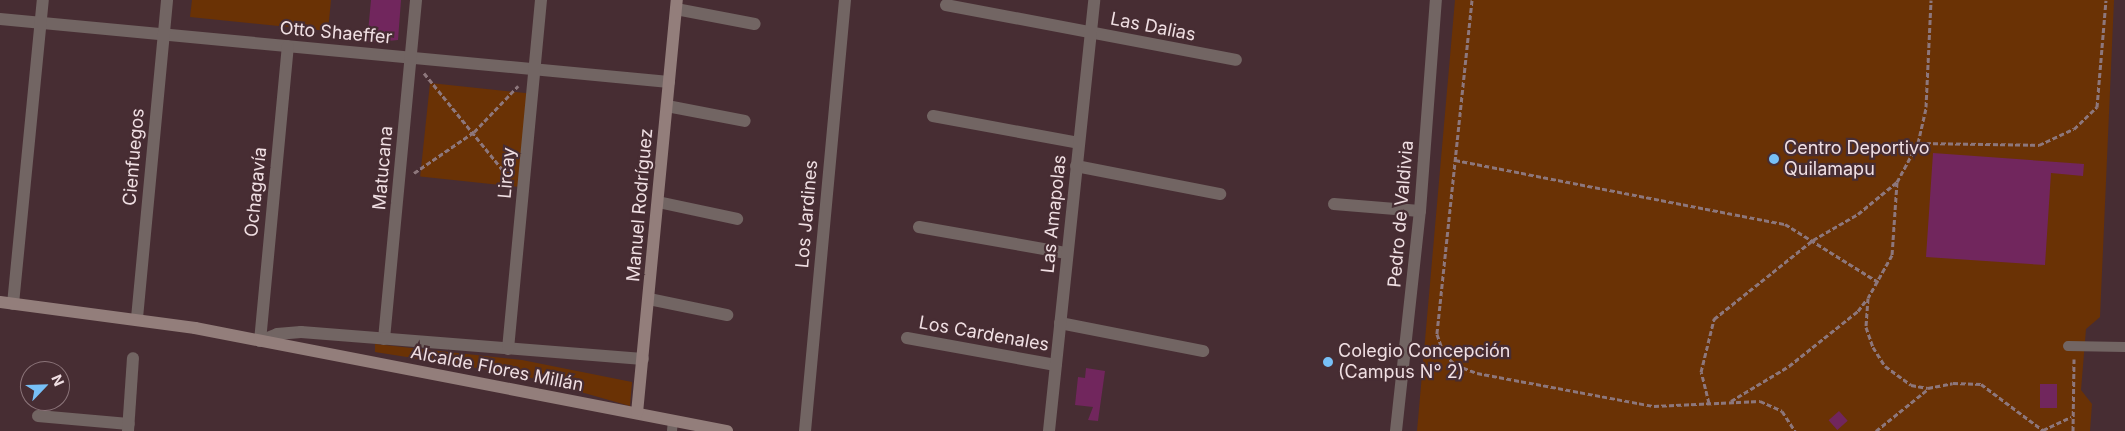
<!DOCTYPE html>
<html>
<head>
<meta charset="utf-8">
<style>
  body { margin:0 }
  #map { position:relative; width:2125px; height:431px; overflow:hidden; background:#472d33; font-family:Inter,sans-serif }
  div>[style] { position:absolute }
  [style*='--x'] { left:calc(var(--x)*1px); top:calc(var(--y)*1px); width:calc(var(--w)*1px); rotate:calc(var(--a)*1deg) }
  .green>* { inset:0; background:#6a3205; transform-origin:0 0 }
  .building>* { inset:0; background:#71265d; transform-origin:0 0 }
  .path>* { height:3px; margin-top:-1.5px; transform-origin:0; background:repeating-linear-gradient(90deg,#8d777c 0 5px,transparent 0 7.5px) }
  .lane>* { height:10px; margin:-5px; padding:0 5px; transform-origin:5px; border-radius:5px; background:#726563 }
  .street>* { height:12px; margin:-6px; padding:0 6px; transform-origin:6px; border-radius:6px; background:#726563 }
  .secondary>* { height:12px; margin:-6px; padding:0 6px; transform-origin:6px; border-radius:6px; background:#937e7b }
  .dots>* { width:14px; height:14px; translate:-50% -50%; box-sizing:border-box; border:2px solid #472d33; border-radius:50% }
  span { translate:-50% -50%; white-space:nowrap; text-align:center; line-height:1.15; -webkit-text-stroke:4.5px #472d33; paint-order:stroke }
  .street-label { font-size:18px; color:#f0dfe3 }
  .poi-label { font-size:18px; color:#f0dfe3 }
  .left { translate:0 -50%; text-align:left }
  .north { position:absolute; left:20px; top:361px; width:50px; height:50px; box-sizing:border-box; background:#472d33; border:1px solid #8b7479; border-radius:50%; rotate:66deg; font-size:14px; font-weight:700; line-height:20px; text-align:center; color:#f0dfe3 }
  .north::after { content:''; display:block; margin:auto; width:18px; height:22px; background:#77c0f7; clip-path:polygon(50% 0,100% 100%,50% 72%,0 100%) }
</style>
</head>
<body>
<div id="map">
  <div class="green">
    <i style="clip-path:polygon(192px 0,331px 0,328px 31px,190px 17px)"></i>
    <i style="clip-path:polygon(1455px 0,2114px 0,2100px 317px,2086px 329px,2081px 390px,2092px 404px,2090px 431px,1417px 431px)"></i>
    <i style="left:430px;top:83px;width:98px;height:94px;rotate:6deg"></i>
    <i style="clip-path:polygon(375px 344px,522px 360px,632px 382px,630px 406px,521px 375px,375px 352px)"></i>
  </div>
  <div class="building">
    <i style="clip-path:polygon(371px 0,401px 0,398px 40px,367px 43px)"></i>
    <i style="clip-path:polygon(1933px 153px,2084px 164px,2083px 176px,2051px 173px,2045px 265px,1926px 257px)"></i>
    <i style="clip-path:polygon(1086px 368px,1105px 371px,1098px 421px,1088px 420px,1093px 407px,1075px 405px,1078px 377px,1085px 378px)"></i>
    <i style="left:2040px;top:384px;width:17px;height:24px"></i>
    <i style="left:1839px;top:411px;width:13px;height:14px;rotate:48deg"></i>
  </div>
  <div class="path">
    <i style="--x:1472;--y:0;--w:336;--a:96"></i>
    <i style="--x:1437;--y:334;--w:21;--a:71"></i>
    <i style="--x:1444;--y:354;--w:16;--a:43"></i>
    <i style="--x:1456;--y:365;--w:22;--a:21"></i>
    <i style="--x:1477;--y:373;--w:180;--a:10.6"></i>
    <i style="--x:1654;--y:406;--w:106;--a:-2.7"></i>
    <i style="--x:1760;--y:401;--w:24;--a:24"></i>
    <i style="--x:1782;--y:411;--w:24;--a:57"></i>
    <i style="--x:424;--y:73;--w:136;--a:50.9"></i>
    <i style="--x:1918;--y:143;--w:121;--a:0.9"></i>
    <i style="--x:2039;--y:145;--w:38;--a:-25"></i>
    <i style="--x:2074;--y:129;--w:32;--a:-44"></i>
    <i style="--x:2097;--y:107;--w:107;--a:-85.2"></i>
    <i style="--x:1455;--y:160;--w:336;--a:11"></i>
    <i style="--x:1785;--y:224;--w:110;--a:31.9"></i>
    <i style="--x:414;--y:173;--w:73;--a:-34.3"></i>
    <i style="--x:474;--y:132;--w:64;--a:-46.3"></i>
    <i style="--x:1897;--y:182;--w:73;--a:93.9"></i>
    <i style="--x:1892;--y:255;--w:49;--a:119.2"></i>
    <i style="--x:1868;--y:298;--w:29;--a:94"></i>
    <i style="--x:1866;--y:327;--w:21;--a:71"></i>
    <i style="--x:1873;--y:347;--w:22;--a:58"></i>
    <i style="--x:1885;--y:366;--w:32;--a:36"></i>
    <i style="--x:1911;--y:385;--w:17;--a:10"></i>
    <i style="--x:1928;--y:388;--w:25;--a:-11"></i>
    <i style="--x:1953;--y:383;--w:28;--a:2"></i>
    <i style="--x:1981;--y:384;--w:79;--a:36.7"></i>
    <i style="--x:1731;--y:401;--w:68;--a:-31.1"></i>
    <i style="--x:1789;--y:366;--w:88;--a:-38.6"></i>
    <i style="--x:1858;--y:311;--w:15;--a:-53"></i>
    <i style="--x:1709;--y:403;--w:32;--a:-104"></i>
    <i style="--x:1701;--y:372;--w:55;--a:-76.2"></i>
    <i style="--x:1714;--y:319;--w:127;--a:-38.6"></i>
    <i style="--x:1813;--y:240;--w:52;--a:-30"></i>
    <i style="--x:1858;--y:214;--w:50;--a:-39.4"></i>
    <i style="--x:1897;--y:182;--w:44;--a:-61.7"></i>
    <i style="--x:1918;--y:143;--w:37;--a:-77"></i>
    <i style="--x:1926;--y:107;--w:107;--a:-87.3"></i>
    <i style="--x:2043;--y:430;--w:31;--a:-25"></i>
    <i style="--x:1876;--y:431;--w:67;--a:-38.9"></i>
    <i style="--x:2073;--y:431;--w:72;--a:-89.2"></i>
  </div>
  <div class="lane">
    <i style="--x:2068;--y:346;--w:57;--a:1"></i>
    <i style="--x:672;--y:431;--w:11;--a:-85"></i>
  </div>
  <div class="street">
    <i style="--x:946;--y:5;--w:295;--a:10.7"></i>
    <i style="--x:676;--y:9;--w:80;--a:10.8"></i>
    <i style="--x:0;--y:19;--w:672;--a:5.38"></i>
    <i style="--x:667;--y:106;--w:79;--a:10.9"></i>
    <i style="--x:933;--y:116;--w:148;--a:10.5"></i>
    <i style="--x:1076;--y:166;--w:147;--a:11"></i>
    <i style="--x:658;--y:202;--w:81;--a:12.1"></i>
    <i style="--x:1334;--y:204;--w:86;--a:4.7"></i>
    <i style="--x:919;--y:227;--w:150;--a:10"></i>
    <i style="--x:649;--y:299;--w:80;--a:11.6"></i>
    <i style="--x:13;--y:304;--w:305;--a:-84.4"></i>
    <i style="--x:137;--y:318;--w:319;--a:-84.6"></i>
    <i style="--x:1060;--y:323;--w:146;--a:11.1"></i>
    <i style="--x:907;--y:338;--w:151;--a:10.3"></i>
    <i style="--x:384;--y:339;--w:341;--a:-84.6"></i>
    <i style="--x:260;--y:341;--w:18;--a:-22"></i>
    <i style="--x:277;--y:334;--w:24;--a:-5"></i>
    <i style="--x:301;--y:332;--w:343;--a:4.5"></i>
    <i style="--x:260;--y:341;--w:296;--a:-84.6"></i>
    <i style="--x:508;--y:349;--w:351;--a:-84.6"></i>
    <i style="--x:38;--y:416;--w:91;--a:5"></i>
    <i style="--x:128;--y:431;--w:73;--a:-86.1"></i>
    <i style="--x:805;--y:431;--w:433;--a:-84.7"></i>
    <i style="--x:1049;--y:431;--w:433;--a:-84"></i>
    <i style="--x:1396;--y:431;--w:221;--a:-83.8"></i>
    <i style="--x:1420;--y:211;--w:212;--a:-85.7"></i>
  </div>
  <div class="secondary">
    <i style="--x:0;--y:302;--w:197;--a:7.6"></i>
    <i style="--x:195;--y:328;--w:542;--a:10.96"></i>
    <i style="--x:637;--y:413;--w:415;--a:-84.5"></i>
  </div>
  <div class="dots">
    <i style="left:1774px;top:159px;background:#77c0f7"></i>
    <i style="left:1328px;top:362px;background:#77c0f7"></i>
  </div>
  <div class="street-label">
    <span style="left:1153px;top:27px;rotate:11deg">Las Dalias</span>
    <span style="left:336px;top:33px;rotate:5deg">Otto Shaeffer</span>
    <span style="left:134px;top:157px;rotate:-85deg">Cienfuegos</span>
    <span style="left:383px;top:168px;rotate:-85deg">Matucana</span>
    <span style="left:507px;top:173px;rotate:-85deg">Lircay</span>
    <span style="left:256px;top:192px;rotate:-84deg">Ochagavía</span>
    <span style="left:640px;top:205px;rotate:-85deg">Manuel Rodríguez</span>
    <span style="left:807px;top:214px;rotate:-85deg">Los Jardines</span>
    <span style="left:1054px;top:214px;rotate:-84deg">Las Amapolas</span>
    <span style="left:1401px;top:214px;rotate:-85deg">Pedro de Valdivia</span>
    <span style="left:984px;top:334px;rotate:10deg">Los Cardenales</span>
    <span style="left:497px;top:369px;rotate:11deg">Alcalde Flores Millán</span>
  </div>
  <div class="poi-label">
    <span class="left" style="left:1784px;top:159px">Centro Deportivo<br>Quilamapu</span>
    <span class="left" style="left:1338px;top:362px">Colegio Concepción<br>(Campus N° 2)</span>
  </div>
  <div class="north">N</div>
</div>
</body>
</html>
